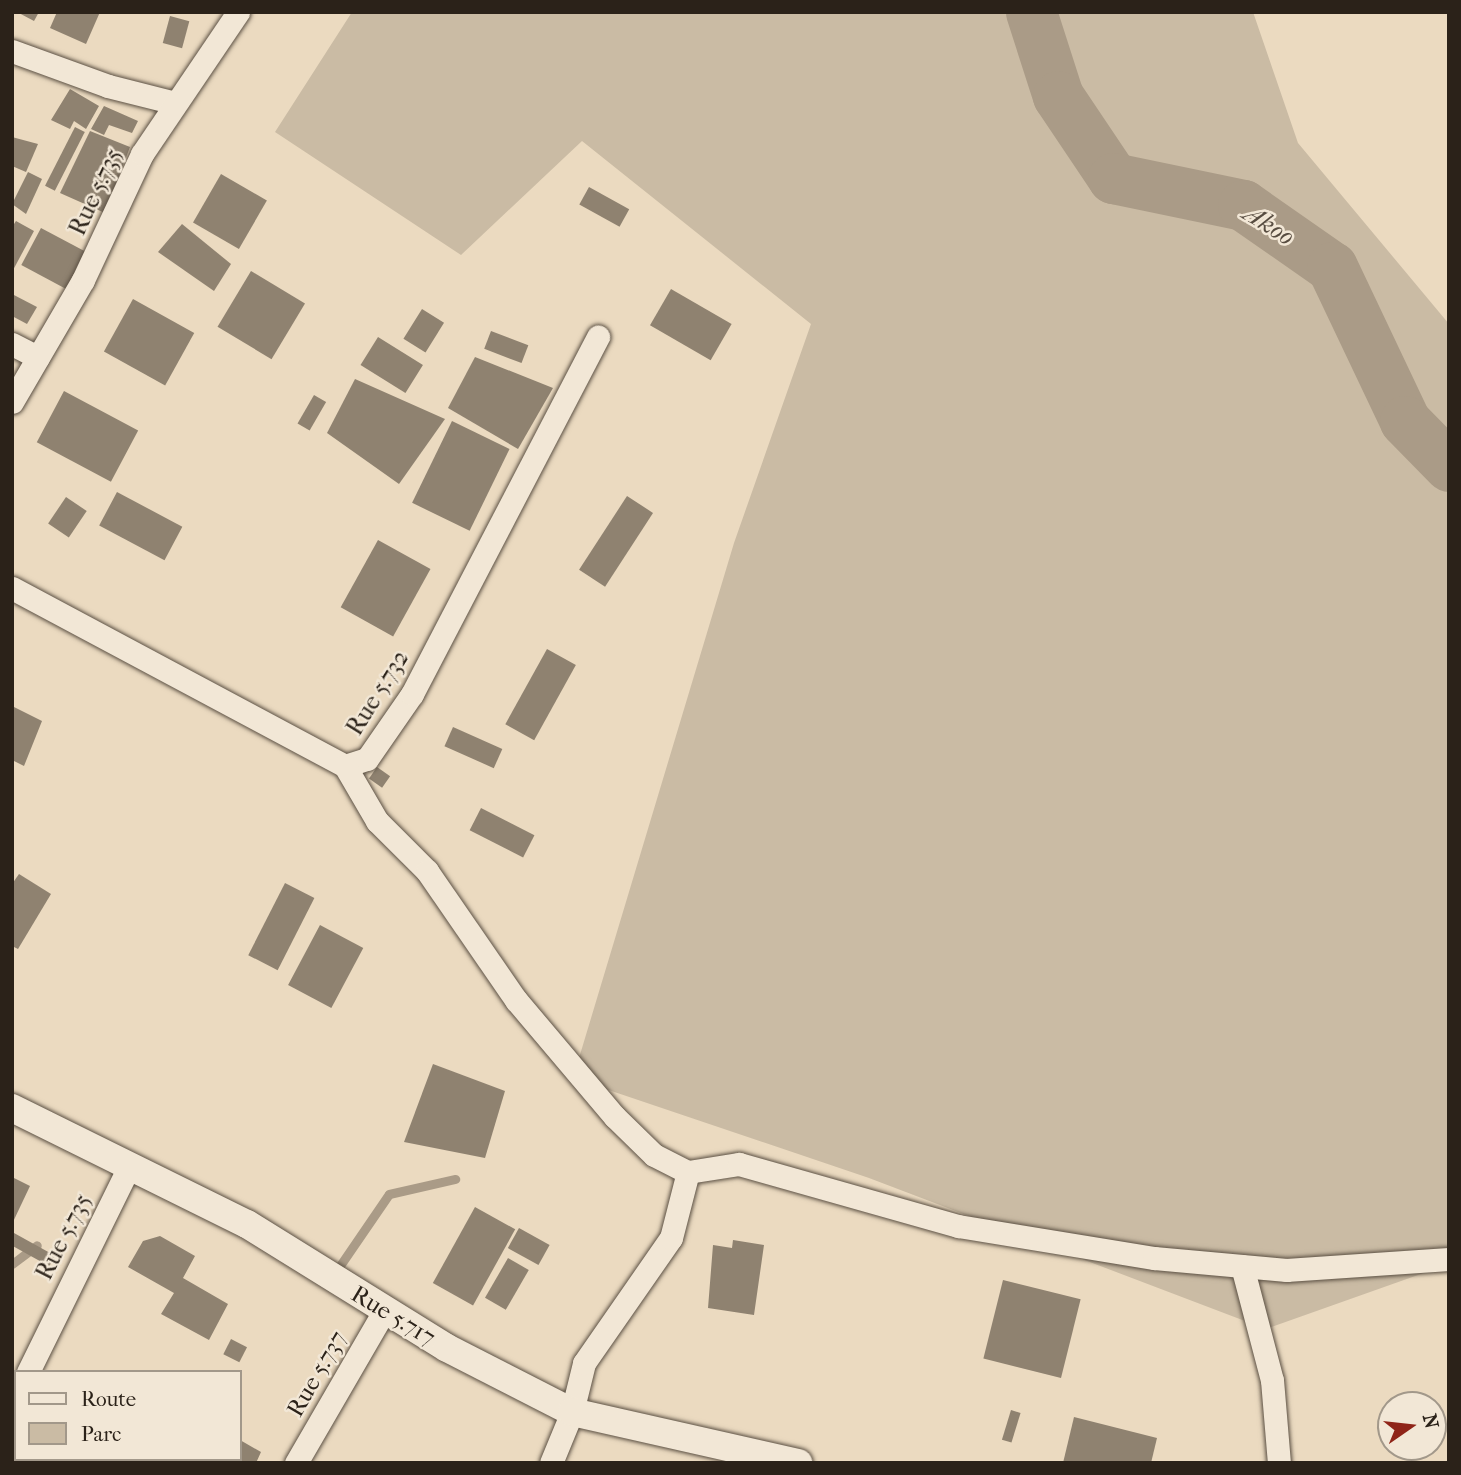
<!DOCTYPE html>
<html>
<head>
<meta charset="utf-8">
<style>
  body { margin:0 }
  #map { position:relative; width:1461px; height:1475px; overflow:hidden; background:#ebdac0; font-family:"IM FELL French Canon",serif }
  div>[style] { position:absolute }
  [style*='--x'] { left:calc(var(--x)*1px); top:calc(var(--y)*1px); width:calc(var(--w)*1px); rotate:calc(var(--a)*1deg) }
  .green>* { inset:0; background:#cabba4 }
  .stream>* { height:9px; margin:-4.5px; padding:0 4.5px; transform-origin:4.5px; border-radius:4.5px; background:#aa9b87 }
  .river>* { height:51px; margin:-25.5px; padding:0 25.5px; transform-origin:25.5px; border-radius:25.5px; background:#aa9b87 }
  .building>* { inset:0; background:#8f8270; transform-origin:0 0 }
  .roads { filter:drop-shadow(0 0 2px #5b5043) drop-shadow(0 0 2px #5b5043) }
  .minor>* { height:23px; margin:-11.5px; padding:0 11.5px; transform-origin:11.5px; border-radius:11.5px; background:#f2e7d6 }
  .tertiary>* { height:28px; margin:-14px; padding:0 14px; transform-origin:14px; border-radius:14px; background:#f2e7d6 }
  span { translate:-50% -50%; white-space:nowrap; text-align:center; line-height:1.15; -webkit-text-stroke:5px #f2e7d6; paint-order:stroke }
  .street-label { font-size:24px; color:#2b2219 }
  .water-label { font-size:26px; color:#574c40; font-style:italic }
  .frame { position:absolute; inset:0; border:14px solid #2b2219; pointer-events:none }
  .legend { position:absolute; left:14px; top:1370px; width:228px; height:91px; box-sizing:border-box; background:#f2e7d6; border:2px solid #a2988a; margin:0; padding:9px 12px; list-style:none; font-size:21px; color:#2b2219 }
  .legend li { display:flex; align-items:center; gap:14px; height:35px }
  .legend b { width:35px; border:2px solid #a2988a }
  .north { position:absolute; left:1377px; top:1391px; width:70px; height:70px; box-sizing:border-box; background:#f2e7d6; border:2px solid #a2988a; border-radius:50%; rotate:76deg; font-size:19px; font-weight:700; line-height:28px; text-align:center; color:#2b2219 }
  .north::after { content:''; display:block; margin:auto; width:24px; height:32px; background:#8f2418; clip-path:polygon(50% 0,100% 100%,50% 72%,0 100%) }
</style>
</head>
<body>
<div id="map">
  <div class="green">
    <i style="clip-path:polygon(352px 12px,1253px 12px,1298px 143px,1449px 324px,1449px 1264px,1266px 1329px,869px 1178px,573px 1078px,734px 543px,811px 324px,582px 141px,461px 255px,275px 132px)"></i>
  </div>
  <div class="stream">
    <i style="--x:12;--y:1264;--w:31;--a:-37"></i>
    <i style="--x:339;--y:1267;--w:88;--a:-55.6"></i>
    <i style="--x:389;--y:1194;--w:68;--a:-12.8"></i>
  </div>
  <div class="river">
    <i style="--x:1031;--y:12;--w:88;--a:72.2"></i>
    <i style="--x:1058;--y:96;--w:99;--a:56.1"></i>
    <i style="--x:1113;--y:178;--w:133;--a:11.7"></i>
    <i style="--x:1243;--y:205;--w:108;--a:34.9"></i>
    <i style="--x:1332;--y:267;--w:170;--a:64.6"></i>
    <i style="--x:1405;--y:421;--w:63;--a:45.6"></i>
  </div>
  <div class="building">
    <i style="clip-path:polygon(17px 12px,39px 12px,34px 21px)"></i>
    <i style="clip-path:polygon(57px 12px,100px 12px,86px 44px,50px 28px)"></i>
    <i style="left:170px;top:16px;width:20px;height:28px;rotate:15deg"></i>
    <i style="clip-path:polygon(70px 89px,99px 106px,86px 129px,74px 121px,70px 129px,51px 120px)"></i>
    <i style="clip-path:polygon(104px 106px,138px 121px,132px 133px,109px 125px,104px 135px,91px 129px)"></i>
    <i style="left:75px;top:127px;width:11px;height:66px;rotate:27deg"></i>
    <i style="clip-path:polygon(90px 131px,130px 147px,105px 213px,60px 193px)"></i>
    <i style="clip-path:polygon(12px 137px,38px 144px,26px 172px,12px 166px)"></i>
    <i style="clip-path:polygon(28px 172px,42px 179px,26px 214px,12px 204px)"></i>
    <i style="left:221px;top:174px;width:53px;height:56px;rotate:30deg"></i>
    <i style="left:589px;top:187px;width:46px;height:20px;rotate:29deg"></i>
    <i style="clip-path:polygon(16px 221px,34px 231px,12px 272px,12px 227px)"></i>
    <i style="clip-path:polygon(182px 224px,231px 264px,214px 291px,158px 252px)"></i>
    <i style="left:41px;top:228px;width:55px;height:42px;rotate:28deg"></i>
    <i style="left:251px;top:271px;width:63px;height:65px;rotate:31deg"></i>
    <i style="left:671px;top:289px;width:70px;height:42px;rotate:30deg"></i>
    <i style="clip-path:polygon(12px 294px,37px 307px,27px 324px,12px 316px)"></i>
    <i style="left:133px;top:299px;width:70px;height:60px;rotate:29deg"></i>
    <i style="left:422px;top:309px;width:26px;height:35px;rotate:32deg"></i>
    <i style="left:491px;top:331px;width:40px;height:19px;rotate:21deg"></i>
    <i style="left:378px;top:337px;width:53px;height:33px;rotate:32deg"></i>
    <i style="clip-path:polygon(475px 357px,553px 388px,518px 449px,448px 408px)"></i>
    <i style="clip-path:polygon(355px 379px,445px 419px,399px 484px,327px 433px)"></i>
    <i style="left:64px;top:391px;width:84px;height:58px;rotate:28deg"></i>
    <i style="left:314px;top:395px;width:14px;height:33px;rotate:30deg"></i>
    <i style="left:452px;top:421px;width:64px;height:91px;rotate:26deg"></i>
    <i style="left:117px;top:492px;width:74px;height:38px;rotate:28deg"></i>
    <i style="left:627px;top:496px;width:31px;height:88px;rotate:33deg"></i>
    <i style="left:66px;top:497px;width:25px;height:32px;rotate:34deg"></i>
    <i style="left:378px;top:540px;width:60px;height:77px;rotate:29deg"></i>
    <i style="left:547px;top:649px;width:33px;height:86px;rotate:29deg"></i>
    <i style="clip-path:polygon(12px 706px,42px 721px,24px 766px,12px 760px)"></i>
    <i style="left:453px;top:727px;width:54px;height:21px;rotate:24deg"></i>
    <i style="left:377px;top:767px;width:16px;height:14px;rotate:35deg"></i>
    <i style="left:481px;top:808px;width:60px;height:25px;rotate:27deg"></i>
    <i style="clip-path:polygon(19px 874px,51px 894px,18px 949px,12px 946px,12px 884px)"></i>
    <i style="left:285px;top:883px;width:33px;height:81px;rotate:27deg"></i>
    <i style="left:320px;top:925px;width:49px;height:68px;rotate:28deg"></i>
    <i style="clip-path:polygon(433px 1064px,505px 1091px,485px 1158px,404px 1142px)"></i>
    <i style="clip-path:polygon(12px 1177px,30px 1186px,12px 1224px)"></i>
    <i style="left:475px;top:1207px;width:46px;height:87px;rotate:29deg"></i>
    <i style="left:519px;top:1228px;width:35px;height:23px;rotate:29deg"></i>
    <i style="left:14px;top:1233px;width:47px;height:12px;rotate:29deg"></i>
    <i style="clip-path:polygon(160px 1236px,195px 1256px,183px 1278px,228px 1304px,209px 1340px,161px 1314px,174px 1293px,128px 1267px,143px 1241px)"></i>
    <i style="clip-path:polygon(733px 1240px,764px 1245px,754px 1315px,708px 1308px,713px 1245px,732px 1248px)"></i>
    <i style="left:508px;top:1258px;width:24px;height:46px;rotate:30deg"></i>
    <i style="left:1003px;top:1280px;width:80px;height:81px;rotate:14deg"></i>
    <i style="left:231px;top:1339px;width:18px;height:17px;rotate:27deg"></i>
    <i style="left:1011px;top:1410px;width:10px;height:31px;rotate:17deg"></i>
    <i style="clip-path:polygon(1074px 1417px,1157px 1438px,1151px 1463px,1063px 1463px)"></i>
    <i style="clip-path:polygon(240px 1440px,261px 1452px,256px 1463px,215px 1459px,240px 1459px)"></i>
    <i style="clip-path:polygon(144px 1459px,174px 1459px,143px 1463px)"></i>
  </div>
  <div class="roads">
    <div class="minor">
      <i style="--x:12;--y:51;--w:102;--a:20"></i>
      <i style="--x:108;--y:86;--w:69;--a:14.2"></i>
      <i style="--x:12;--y:344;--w:29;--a:27"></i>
      <i style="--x:12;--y:402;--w:141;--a:-59.8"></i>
      <i style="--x:83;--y:280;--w:139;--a:-64.9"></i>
      <i style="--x:142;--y:154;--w:171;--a:-55.9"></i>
      <i style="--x:12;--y:588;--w:378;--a:28.1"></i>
      <i style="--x:345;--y:766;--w:23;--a:-18"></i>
      <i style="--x:367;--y:759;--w:79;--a:-55.3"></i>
      <i style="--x:412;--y:694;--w:403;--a:-62.5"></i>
      <i style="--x:345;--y:766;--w:64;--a:59.8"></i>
      <i style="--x:377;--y:821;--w:71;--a:45"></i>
      <i style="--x:427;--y:871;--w:157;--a:55.4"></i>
      <i style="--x:516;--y:1000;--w:153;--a:49.8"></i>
      <i style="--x:615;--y:1117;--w:54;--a:44.3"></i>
      <i style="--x:654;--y:1155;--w:38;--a:27"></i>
      <i style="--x:688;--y:1172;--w:52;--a:-8.9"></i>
      <i style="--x:739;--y:1164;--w:228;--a:15.8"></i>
      <i style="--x:958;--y:1226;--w:199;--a:9.3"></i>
      <i style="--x:1154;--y:1258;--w:133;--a:5.2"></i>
      <i style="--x:1286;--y:1270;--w:163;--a:-3.9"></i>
      <i style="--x:1242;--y:1266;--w:118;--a:75.3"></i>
      <i style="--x:1272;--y:1380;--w:83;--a:85.2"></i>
      <i style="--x:28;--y:1372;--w:231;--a:-63.8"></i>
      <i style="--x:12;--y:1407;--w:9;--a:-63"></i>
      <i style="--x:296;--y:1463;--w:176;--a:-59.9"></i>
      <i style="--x:551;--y:1463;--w:55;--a:-67.6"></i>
      <i style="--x:572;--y:1412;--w:50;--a:-76.2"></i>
      <i style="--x:584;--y:1363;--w:152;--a:-55.2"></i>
      <i style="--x:671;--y:1238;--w:68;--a:-75.6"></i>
    </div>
    <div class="tertiary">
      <i style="--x:12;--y:1108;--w:262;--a:26.3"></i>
      <i style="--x:247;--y:1224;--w:235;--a:31.8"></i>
      <i style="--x:447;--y:1348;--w:140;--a:27.1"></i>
      <i style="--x:572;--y:1412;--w:232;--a:12.7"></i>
    </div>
  </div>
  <div class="street-label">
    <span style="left:96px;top:192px;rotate:-65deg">Rue 5.735</span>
    <span style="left:378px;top:693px;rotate:-58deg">Rue 5.732</span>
    <span style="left:64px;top:1237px;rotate:-63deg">Rue 5.735</span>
    <span style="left:393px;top:1316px;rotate:31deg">Rue 5.717</span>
    <span style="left:317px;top:1374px;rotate:-60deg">Rue 5.737</span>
  </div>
  <div class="water-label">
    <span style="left:1269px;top:225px;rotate:32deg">Akoo</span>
  </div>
  <div class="frame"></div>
  <ul class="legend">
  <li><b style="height:9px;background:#f2e7d6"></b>Route</li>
  <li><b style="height:19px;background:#cabba4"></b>Parc</li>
  </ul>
  <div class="north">N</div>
</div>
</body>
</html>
